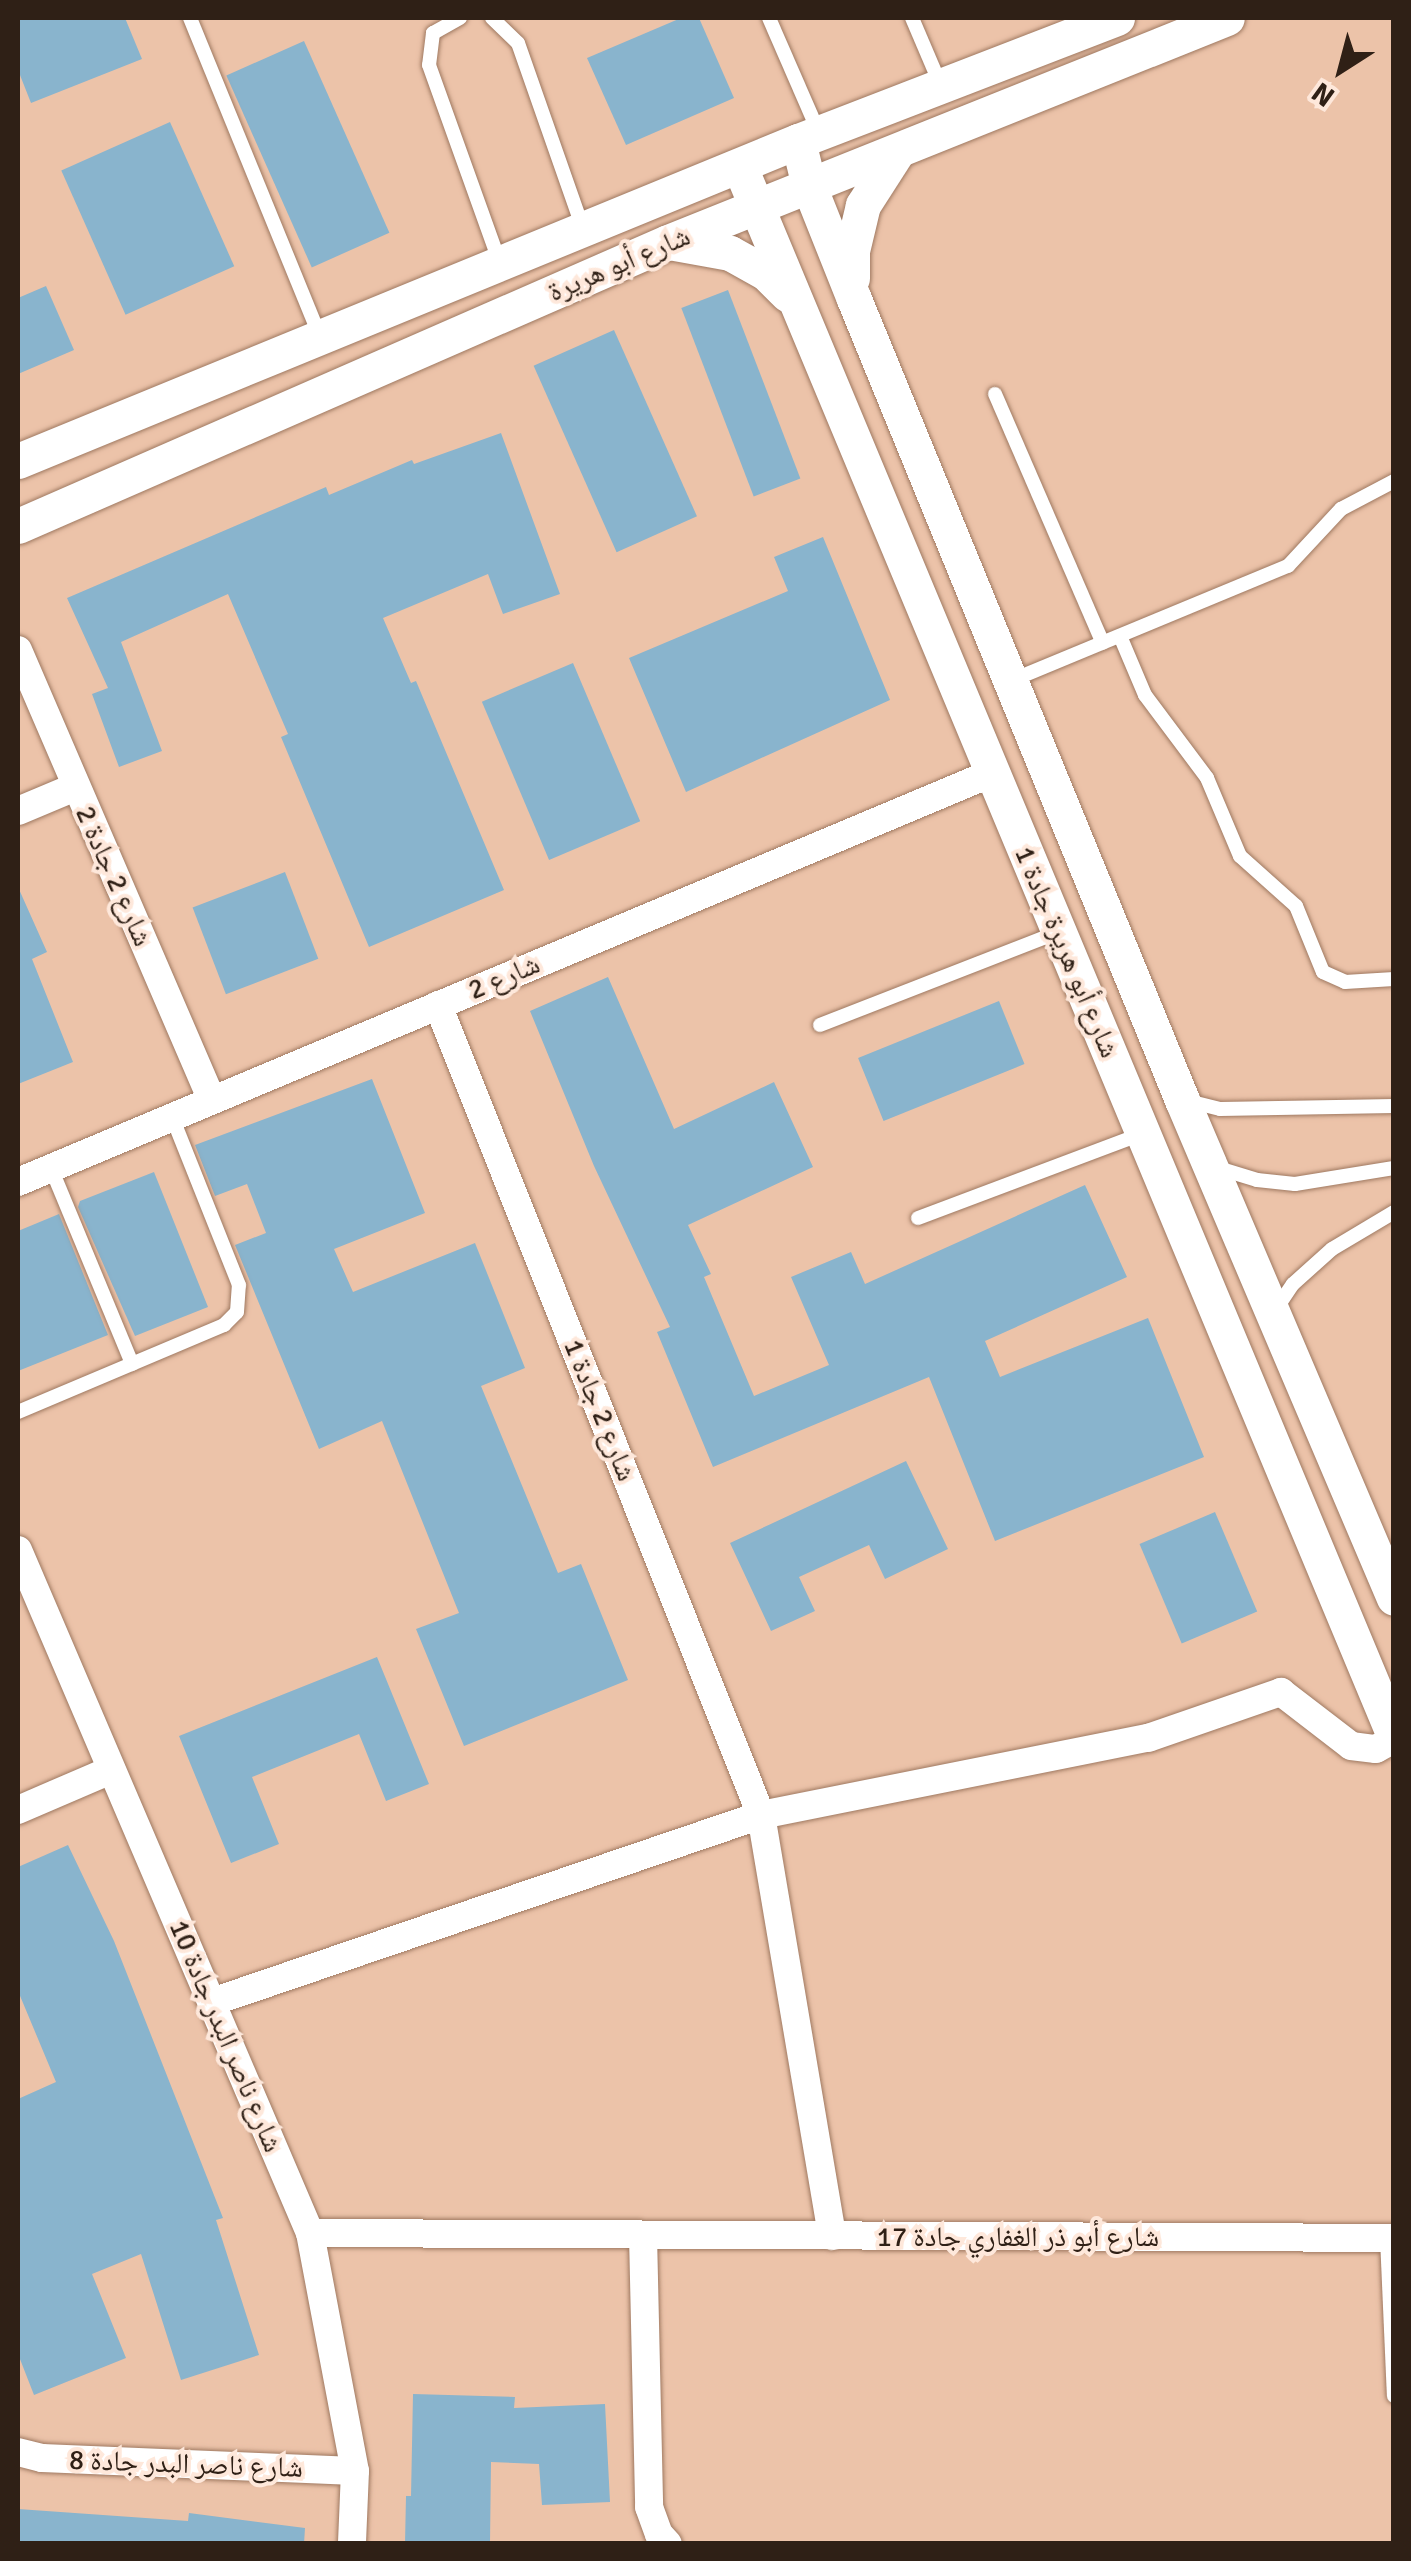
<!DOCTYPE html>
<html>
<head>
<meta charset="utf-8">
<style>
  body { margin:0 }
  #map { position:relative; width:1411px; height:2561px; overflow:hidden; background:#ecc3a9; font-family:Signika,"Noto Naskh Arabic",sans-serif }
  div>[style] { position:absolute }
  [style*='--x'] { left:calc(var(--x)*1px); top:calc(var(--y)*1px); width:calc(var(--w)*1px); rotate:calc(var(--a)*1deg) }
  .building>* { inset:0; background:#89b4cd; transform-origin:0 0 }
  .roads { filter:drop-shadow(0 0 2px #9f7961) drop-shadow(0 0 2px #9f7961) }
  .service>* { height:14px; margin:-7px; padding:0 7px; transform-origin:7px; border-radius:7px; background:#fff }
  .minor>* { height:28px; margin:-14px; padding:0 14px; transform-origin:14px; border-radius:14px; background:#fff }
  .tertiary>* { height:35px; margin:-17.5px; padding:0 17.5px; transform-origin:17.5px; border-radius:17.5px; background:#fff }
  span { translate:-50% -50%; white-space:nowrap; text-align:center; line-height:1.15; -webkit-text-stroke:8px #fee8db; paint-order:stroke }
  .street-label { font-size:28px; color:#2f2016 }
  .frame { position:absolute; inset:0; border:20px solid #2f2016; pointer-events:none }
  .north { position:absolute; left:1291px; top:20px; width:100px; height:100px; -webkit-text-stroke:8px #fee8db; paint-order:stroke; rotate:216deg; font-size:28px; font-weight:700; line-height:40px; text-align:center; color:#2f2016 }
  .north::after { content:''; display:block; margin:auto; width:35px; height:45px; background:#2f2016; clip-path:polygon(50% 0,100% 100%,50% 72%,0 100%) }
</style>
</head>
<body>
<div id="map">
  <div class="building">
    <i style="clip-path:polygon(18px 18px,125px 18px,142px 59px,31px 103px,18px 70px)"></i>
    <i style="clip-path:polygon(681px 18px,699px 18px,734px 98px,626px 145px,587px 58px)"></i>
    <i style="left:304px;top:41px;width:210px;height:85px;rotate:66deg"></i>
    <i style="left:170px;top:122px;width:158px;height:119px;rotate:66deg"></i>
    <i style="clip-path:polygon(46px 286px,74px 350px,18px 374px,18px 298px)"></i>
    <i style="left:728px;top:290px;width:202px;height:50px;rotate:69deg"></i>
    <i style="left:614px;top:330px;width:204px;height:88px;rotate:66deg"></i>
    <i style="clip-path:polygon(501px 433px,560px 594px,503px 614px,488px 574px,383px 618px,411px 683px,416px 681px,504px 890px,369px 947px,281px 737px,288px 734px,228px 594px,121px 642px,162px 751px,119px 767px,92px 694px,108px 688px,67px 598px,326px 487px,329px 495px,412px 460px,414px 464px)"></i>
    <i style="clip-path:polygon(823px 537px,890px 700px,686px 792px,629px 658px,788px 591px,774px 557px)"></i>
    <i style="left:573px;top:663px;width:172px;height:99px;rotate:67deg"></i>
    <i style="left:285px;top:872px;width:93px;height:99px;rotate:69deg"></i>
    <i style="clip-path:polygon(18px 887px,47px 952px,32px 959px,73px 1062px,18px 1084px)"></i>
    <i style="clip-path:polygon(608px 977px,674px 1129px,774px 1082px,813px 1167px,688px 1225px,711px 1274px,704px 1277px,754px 1396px,829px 1365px,791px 1277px,851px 1252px,865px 1284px,1085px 1185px,1127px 1277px,985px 1341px,1000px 1377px,1148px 1318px,1204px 1457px,995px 1541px,929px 1377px,713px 1467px,657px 1332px,670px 1327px,594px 1166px,530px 1011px)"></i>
    <i style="left:999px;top:1001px;width:68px;height:152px;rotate:68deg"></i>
    <i style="clip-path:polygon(372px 1079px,425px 1213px,334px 1249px,353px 1292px,475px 1243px,525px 1368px,481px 1386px,558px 1573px,581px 1564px,628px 1680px,464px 1746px,416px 1629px,459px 1613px,382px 1421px,319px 1449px,235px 1245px,266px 1233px,247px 1184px,215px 1196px,195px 1145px)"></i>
    <i style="clip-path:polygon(154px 1172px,208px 1307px,135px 1336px,78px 1207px,80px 1201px)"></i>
    <i style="clip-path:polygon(59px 1214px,108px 1335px,18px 1371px,18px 1231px)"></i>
    <i style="clip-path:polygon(906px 1461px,948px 1549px,885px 1579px,869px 1545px,799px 1577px,815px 1611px,771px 1631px,730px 1543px)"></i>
    <i style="left:1215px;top:1512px;width:108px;height:82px;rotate:67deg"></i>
    <i style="clip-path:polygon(377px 1657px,429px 1784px,386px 1801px,359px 1734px,252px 1777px,279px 1844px,231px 1863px,179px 1736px)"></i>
    <i style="clip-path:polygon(68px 1845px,114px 1941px,223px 2218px,216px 2220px,259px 2355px,181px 2380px,141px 2254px,92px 2274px,126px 2358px,34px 2395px,18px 2354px,18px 2099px,56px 2082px,18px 1991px,18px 1867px)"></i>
    <i style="clip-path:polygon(413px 2394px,515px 2397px,514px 2408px,605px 2404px,610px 2502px,542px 2505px,539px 2464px,491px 2462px,490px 2544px,405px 2544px,406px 2496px,411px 2496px)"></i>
    <i style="clip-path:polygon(18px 2509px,188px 2521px,189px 2513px,305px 2528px,304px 2544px,18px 2544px)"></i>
  </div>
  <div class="roads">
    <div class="service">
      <i style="--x:190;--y:18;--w:344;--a:67.8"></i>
      <i style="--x:460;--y:18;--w:31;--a:151"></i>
      <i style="--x:433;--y:33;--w:32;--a:97"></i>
      <i style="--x:429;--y:65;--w:210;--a:70.3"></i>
      <i style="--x:492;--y:18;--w:36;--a:44"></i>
      <i style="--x:518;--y:43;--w:197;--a:70.7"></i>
      <i style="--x:769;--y:18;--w:125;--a:66.5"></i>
      <i style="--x:912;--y:18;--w:74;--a:66.9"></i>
      <i style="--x:995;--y:394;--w:271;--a:66.6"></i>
      <i style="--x:1120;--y:636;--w:64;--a:67"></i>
      <i style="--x:1145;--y:695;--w:104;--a:53.2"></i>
      <i style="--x:1207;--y:778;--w:85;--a:67.1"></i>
      <i style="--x:1240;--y:856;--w:75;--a:41.8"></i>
      <i style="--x:1296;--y:906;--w:71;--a:67.8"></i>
      <i style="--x:1323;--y:972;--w:24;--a:24"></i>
      <i style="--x:1345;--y:982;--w:49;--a:-3.5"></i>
      <i style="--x:1010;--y:681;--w:301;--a:-22.5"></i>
      <i style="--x:1288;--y:566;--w:78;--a:-47.1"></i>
      <i style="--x:1341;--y:509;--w:60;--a:-27.8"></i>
      <i style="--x:820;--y:1025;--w:256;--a:-21.3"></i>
      <i style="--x:1188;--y:1101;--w:33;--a:14"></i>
      <i style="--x:1220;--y:1109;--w:174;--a:-1"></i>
      <i style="--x:51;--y:1168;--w:212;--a:67.5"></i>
      <i style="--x:1218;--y:1168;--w:41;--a:17.1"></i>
      <i style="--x:1257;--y:1180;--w:38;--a:6"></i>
      <i style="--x:1295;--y:1184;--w:100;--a:-9.2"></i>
      <i style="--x:918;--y:1218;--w:238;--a:-20.6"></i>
      <i style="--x:1276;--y:1309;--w:30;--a:-56"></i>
      <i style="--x:1293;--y:1284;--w:52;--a:-41.9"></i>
      <i style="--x:1332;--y:1249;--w:72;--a:-30.8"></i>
      <i style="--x:18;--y:1412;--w:224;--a:-22.9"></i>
      <i style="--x:224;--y:1325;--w:18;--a:-45"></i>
      <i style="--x:237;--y:1312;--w:27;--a:-86"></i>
      <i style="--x:239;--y:1285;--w:181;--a:-111.7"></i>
      <i style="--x:1387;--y:2238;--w:158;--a:87.5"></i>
    </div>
    <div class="minor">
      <i style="--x:18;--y:650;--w:490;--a:66.7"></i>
      <i style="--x:18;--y:811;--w:62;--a:-22.8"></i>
      <i style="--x:438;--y:1005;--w:872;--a:68.26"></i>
      <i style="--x:761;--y:1815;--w:427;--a:80.4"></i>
      <i style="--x:18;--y:1182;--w:1056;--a:-22.78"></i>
      <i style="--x:18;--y:1550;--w:743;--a:66.85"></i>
      <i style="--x:310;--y:2233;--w:242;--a:79.3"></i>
      <i style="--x:355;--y:2471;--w:73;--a:92.4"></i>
      <i style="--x:18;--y:1810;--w:101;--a:-23.3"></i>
      <i style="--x:212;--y:2002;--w:580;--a:-18.81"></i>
      <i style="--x:761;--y:1815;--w:395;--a:-11.3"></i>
      <i style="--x:1148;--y:1738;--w:141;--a:-19.1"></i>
      <i style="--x:1281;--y:1692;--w:88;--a:37.6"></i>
      <i style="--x:1351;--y:1746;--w:25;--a:7"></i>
      <i style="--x:1376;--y:1749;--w:21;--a:-29"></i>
      <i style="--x:310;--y:2233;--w:1084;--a:0.26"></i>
      <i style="--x:643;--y:2235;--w:272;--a:88.7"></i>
      <i style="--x:649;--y:2507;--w:29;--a:70"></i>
      <i style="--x:659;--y:2534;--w:13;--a:48"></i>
      <i style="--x:18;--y:2452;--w:25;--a:14"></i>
      <i style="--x:42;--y:2458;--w:313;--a:2.4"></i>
    </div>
    <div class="tertiary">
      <i style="--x:798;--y:141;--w:46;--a:76.3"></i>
      <i style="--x:809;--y:186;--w:122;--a:68.3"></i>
      <i style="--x:854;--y:299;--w:866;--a:67.73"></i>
      <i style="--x:1182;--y:1100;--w:541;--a:66.94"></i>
      <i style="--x:740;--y:167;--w:1700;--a:67.37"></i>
      <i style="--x:669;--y:242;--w:62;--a:10.2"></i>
      <i style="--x:730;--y:253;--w:41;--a:29.1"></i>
      <i style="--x:766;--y:273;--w:30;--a:45"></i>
      <i style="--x:852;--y:278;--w:27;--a:-90"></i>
      <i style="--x:852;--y:251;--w:47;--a:-76.6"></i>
      <i style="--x:863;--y:205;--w:63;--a:-57.3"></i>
      <i style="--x:18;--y:461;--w:843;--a:-22.31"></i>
      <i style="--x:798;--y:141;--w:342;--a:-21.1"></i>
      <i style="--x:18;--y:526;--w:709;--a:-23.6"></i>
      <i style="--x:668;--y:242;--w:602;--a:-21.84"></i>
    </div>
  </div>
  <div class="street-label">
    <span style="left:619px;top:264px;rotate:-23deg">شارع أبو هريرة</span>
    <span style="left:114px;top:876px;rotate:66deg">شارع 2 جادة 2</span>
    <span style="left:1067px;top:952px;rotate:67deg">شارع أبو هريرة جادة 1</span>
    <span style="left:504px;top:977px;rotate:-23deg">شارع 2</span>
    <span style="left:600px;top:1410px;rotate:68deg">شارع 2 جادة 1</span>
    <span style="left:226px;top:2036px;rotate:67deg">شارع ناصر البدر جادة 10</span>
    <span style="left:1018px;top:2237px">شارع أبو ذر الغفاري جادة 17</span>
    <span style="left:186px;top:2464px;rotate:2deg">شارع ناصر البدر جادة 8</span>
  </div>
  <div class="frame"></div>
  <div class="north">N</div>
</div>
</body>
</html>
